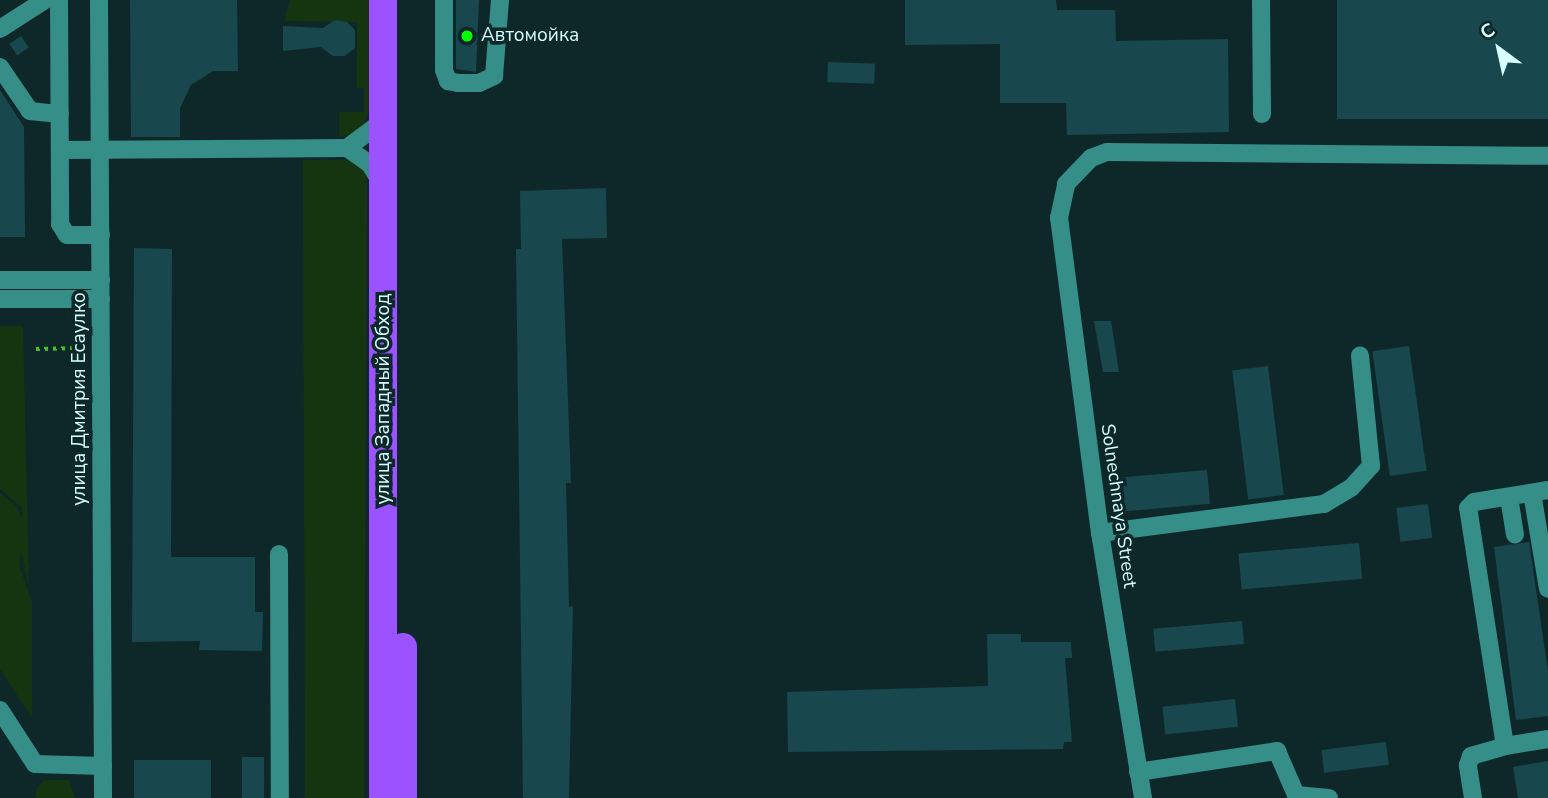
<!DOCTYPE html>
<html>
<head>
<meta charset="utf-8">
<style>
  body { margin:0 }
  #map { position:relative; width:1548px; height:798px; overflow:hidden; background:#0e282a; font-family:"Nunito Sans",sans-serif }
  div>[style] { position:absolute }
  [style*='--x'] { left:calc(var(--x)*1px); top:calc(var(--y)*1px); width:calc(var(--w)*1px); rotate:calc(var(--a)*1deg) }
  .green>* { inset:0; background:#153510 }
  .building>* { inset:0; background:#18484d; transform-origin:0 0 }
  .path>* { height:3.5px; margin-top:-1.75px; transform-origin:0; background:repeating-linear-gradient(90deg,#3ec624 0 3.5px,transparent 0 8.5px) }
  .minor>* { height:18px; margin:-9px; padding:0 9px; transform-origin:9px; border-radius:9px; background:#358e88 }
  .highway>* { height:28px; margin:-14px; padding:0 14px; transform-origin:14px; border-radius:14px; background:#9b52ff }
  .dots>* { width:19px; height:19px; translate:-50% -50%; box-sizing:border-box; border:4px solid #0e282a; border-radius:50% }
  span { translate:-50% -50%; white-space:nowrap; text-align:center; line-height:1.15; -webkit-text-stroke:7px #0e282a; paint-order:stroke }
  .poi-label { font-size:19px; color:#d7ffff }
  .left { translate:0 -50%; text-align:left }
  .street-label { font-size:19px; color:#d7ffff }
  .north { position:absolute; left:1464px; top:14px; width:70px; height:70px; -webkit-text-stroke:5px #0e282a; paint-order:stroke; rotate:327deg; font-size:19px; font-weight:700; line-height:28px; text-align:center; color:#d7ffff }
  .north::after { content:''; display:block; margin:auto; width:24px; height:32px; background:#d7ffff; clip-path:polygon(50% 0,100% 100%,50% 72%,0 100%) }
</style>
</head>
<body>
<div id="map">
  <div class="green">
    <i style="clip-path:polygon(290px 0,372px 0,370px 109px,362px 127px,352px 134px,339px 137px,339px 112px,364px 112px,364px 88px,357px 88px,357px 22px,284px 21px)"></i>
    <i style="clip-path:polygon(303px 160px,353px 160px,367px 174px,364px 798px,305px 798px)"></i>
    <i style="clip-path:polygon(0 326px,23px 326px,29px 588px,21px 550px,19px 565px,32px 602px,32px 718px,0 669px,0 493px,15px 505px,22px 517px,22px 508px,0 489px)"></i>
    <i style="clip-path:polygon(45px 780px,69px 780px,75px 798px,36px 798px,36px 789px)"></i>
  </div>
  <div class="building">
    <i style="clip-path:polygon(130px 0,237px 0,238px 71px,213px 71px,191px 85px,180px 108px,180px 137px,131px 137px)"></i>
    <i style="clip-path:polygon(456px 0,479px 0,476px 72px,456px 69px)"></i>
    <i style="clip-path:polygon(905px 0,1056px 0,1057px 10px,1115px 10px,1116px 41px,1228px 39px,1229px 132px,1067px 135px,1066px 103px,1000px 103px,1000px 44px,905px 45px)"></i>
    <i style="left:1337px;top:0;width:211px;height:119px"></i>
    <i style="clip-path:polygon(335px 20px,347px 22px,355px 30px,355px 48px,345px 56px,333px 56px,321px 47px,283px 51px,283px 26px,323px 28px)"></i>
    <i style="left:21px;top:36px;width:14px;height:14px;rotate:56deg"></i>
    <i style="left:828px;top:62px;width:47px;height:20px;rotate:2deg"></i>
    <i style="clip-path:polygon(0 90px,24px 127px,25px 237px,0 237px)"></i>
    <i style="clip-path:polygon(606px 188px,607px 238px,562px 239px,571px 483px,566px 483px,569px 607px,573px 606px,569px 798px,523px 798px,516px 249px,521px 249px,520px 191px)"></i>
    <i style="clip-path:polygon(134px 248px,172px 249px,171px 557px,255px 557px,255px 612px,263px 612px,262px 651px,199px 650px,200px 641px,132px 642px)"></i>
    <i style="clip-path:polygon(1094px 321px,1111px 321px,1119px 372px,1103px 372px)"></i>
    <i style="left:1409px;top:346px;width:126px;height:37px;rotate:82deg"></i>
    <i style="left:1268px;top:366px;width:130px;height:36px;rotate:83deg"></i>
    <i style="left:1207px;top:470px;width:34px;height:87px;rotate:85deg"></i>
    <i style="left:1428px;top:504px;width:34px;height:32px;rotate:83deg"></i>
    <i style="clip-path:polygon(1529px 542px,1548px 671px,1548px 716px,1516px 720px,1494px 547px)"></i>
    <i style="left:1359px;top:543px;width:36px;height:121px;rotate:85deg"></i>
    <i style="left:1242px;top:621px;width:23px;height:89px;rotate:85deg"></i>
    <i style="clip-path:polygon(987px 634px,1021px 634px,1021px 642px,1071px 642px,1072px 658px,1065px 658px,1072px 742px,1064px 742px,1063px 749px,788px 752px,787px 692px,988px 686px)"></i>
    <i style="left:1235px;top:699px;width:28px;height:73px;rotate:84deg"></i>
    <i style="left:1386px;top:742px;width:23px;height:65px;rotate:83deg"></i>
    <i style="left:242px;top:757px;width:22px;height:41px"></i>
    <i style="left:211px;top:760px;width:38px;height:77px;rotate:90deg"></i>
    <i style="clip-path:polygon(1548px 761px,1548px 798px,1518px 798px,1513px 767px)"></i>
  </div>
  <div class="path">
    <i style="--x:36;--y:349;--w:46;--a:-1.2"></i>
  </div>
  <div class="minor">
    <i style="--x:59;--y:0;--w:224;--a:89.7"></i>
    <i style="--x:60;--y:224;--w:13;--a:58"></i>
    <i style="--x:67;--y:235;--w:34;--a:0"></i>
    <i style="--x:99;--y:0;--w:798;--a:89.71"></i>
    <i style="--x:444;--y:0;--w:70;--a:90"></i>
    <i style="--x:444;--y:70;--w:12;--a:70"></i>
    <i style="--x:448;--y:81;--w:10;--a:11"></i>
    <i style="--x:458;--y:83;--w:21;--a:0"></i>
    <i style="--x:479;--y:83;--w:17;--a:-25"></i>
    <i style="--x:494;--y:76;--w:76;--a:-85.5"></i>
    <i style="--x:1261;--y:0;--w:114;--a:89.5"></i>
    <i style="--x:0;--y:29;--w:54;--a:-32.8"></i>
    <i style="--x:0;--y:67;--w:53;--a:55.7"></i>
    <i style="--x:30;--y:111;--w:30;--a:6"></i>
    <i style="--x:347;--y:148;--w:28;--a:35"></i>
    <i style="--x:370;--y:164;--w:21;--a:59"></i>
    <i style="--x:60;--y:150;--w:287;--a:-0.4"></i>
    <i style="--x:347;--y:148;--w:36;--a:-37"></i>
    <i style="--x:376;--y:126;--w:12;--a:-55"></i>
    <i style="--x:0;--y:280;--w:101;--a:0"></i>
    <i style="--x:0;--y:299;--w:101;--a:0"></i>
    <i style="--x:1532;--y:493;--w:97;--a:80.5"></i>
    <i style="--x:1509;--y:497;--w:38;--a:81"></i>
    <i style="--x:1100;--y:533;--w:226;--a:-7.4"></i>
    <i style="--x:1324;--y:504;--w:31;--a:-31"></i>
    <i style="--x:1351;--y:488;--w:30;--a:-48"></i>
    <i style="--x:1371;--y:466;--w:111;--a:-95.7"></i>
    <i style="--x:279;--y:554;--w:244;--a:89.8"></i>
    <i style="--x:0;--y:710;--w:64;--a:57.1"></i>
    <i style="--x:35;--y:764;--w:68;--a:1.7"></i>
    <i style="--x:1505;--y:746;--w:44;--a:-9.2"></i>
    <i style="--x:1138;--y:772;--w:141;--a:-8.6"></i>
    <i style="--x:1277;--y:751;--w:48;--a:66.6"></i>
    <i style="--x:1296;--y:795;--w:33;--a:5"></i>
    <i style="--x:1143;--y:798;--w:268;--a:-99.2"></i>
    <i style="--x:1100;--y:533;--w:318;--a:-97.4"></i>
    <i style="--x:1059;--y:218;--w:35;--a:-78"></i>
    <i style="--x:1066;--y:184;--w:36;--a:-46"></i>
    <i style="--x:1091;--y:158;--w:17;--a:-21"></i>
    <i style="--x:1107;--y:152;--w:441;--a:0.5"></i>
    <i style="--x:1473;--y:798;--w:33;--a:-99"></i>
    <i style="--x:1468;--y:765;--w:9;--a:-72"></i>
    <i style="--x:1471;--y:756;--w:35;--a:-16"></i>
    <i style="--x:1505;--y:746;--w:241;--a:-98.8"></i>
    <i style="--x:1468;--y:508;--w:8;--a:-45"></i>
    <i style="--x:1474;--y:502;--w:75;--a:-9.2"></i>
  </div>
  <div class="highway">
    <i style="--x:403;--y:647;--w:151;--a:90"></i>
    <i style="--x:383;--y:798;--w:798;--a:-90"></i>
  </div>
  <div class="dots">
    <i style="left:467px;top:36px;background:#04ff03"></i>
  </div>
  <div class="poi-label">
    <span class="left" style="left:481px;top:36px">Автомойка</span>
  </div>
  <div class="street-label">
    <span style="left:80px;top:399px;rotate:-90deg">улица Дмитрия Есаулко</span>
    <span style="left:384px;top:399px;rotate:-90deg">улица Западный Обход</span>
    <span style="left:1118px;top:506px;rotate:82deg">Solnechnaya Street</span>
  </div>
  <div class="north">С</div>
</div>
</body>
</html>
